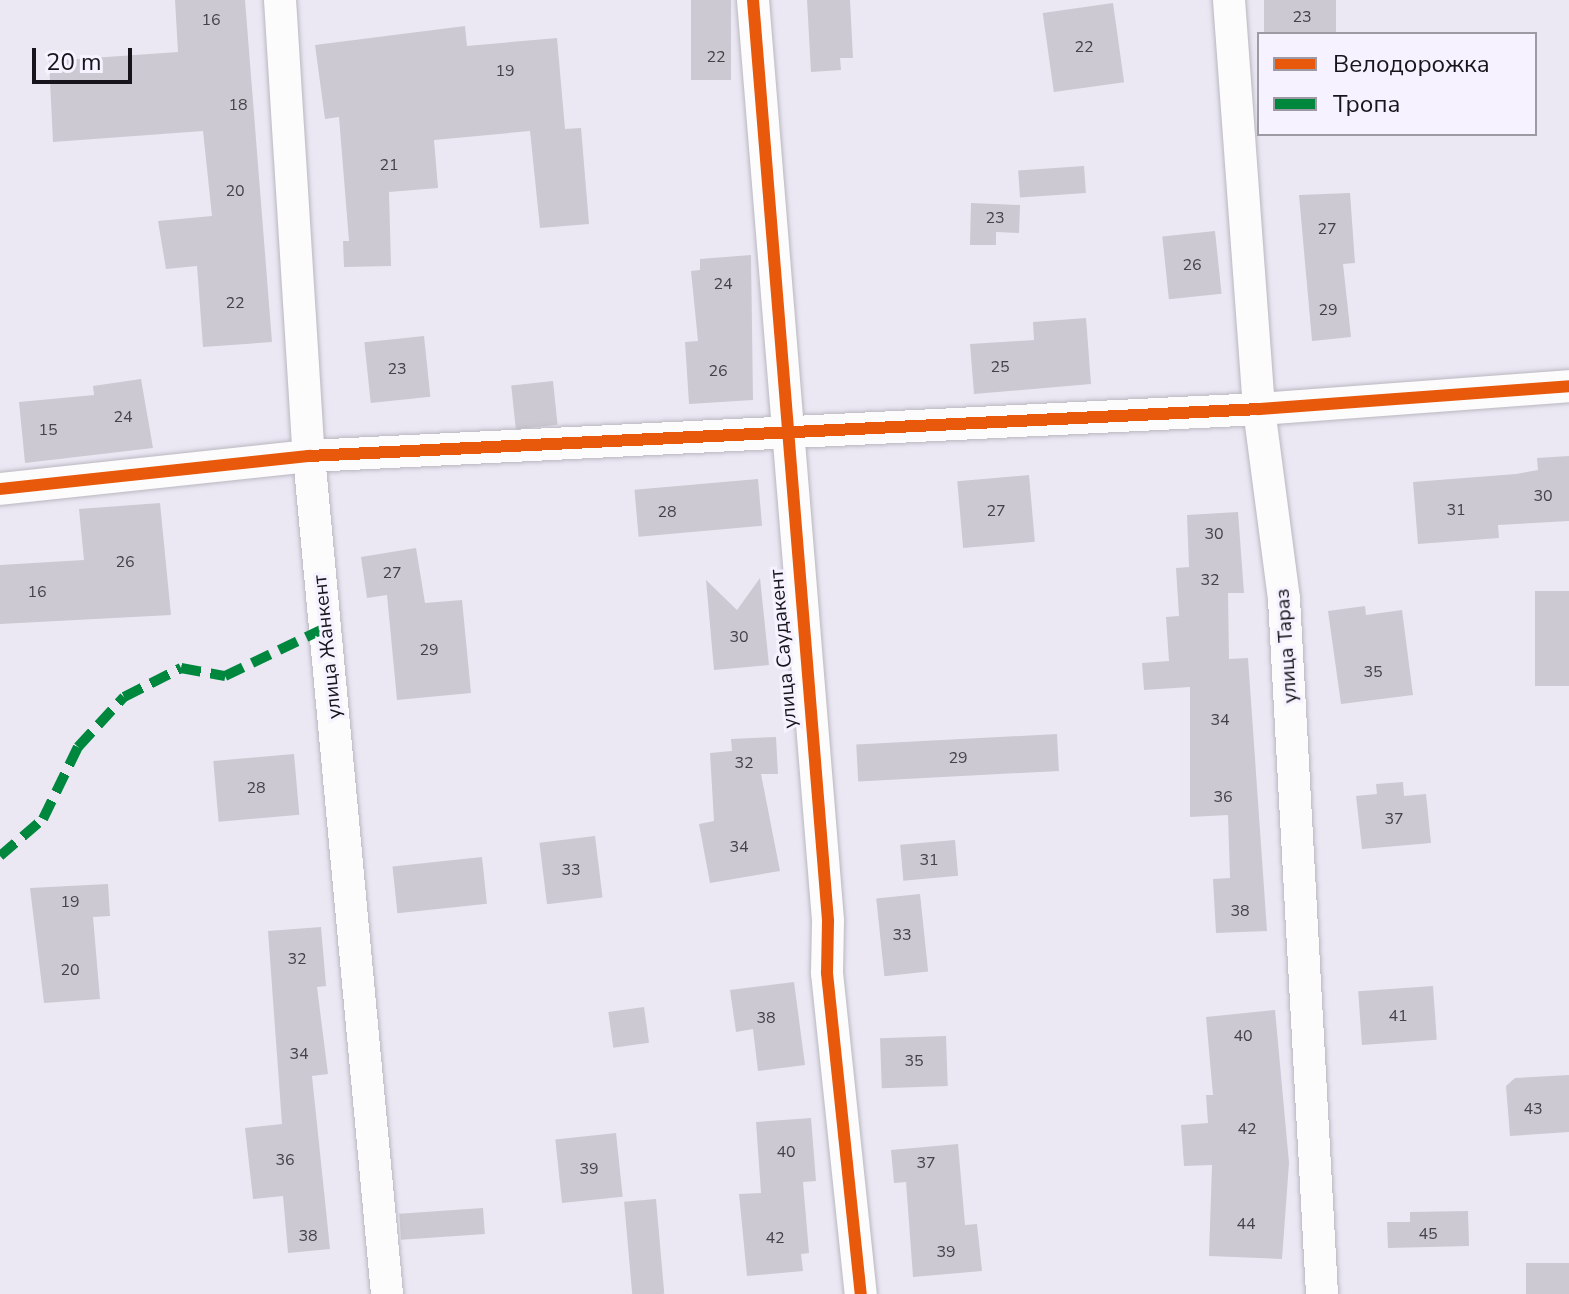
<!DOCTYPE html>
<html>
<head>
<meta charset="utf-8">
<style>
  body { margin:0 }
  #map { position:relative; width:1569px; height:1294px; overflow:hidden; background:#ebe8f4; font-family:"Nunito Sans",sans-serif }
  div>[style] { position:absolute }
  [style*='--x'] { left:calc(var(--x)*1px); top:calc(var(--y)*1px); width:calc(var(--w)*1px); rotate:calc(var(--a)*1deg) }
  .building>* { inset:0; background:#ccc9d2; transform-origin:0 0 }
  .roads { filter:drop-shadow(0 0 2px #bab7c0) drop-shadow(0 0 2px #bab7c0) }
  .street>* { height:32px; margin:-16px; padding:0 16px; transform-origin:16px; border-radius:16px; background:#fcfcfd }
  .quiet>* { height:10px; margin-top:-5px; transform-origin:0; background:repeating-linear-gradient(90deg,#00873e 0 20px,transparent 0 30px) }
  .cycleway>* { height:12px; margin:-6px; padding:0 6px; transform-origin:6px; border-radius:6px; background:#e8590c }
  span { translate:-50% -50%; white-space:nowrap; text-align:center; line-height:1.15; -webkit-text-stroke:6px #f6f2ff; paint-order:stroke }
  .number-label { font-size:16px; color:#444249 }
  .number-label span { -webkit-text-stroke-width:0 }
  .street-label { font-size:20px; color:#17151b }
  .legend { position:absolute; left:1257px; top:32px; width:280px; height:104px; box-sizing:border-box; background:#f6f2ff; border:2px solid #9d9aa4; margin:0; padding:10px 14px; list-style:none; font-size:24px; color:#17151b }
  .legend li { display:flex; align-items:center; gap:16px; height:40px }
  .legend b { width:40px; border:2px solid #9d9aa4 }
  .scale { position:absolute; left:32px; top:48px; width:100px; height:36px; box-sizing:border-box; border:4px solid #17151b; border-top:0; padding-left:10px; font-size:24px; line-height:28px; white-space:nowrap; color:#17151b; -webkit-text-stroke:6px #f6f2ff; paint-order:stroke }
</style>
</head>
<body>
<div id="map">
  <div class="building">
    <i style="clip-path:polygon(175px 0,245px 0,272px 342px,203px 347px,197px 266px,166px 269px,158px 221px,212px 216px,203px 131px,53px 142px,49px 61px,178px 52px)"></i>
    <i style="left:691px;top:0;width:40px;height:80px"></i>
    <i style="clip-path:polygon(807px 0,850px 0,853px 58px,840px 58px,841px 70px,811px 72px)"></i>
    <i style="left:1264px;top:0;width:72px;height:34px"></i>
    <i style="left:1113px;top:3px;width:80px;height:71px;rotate:82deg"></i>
    <i style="clip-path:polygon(465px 26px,467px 46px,557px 38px,565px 129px,581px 128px,589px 224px,540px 228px,530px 131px,434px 140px,438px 188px,389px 192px,391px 266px,344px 267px,343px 241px,349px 241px,339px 117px,325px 119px,315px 45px)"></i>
    <i style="left:1084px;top:166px;width:27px;height:66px;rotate:86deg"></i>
    <i style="clip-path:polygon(1350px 193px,1355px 263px,1343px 264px,1351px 337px,1312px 341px,1299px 195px)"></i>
    <i style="clip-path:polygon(971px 203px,1020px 205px,1019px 233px,996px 232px,996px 245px,970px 245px)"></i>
    <i style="left:1215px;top:231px;width:63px;height:53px;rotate:84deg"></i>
    <i style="clip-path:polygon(751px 255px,753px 400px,689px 404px,685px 342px,698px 341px,691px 271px,700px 270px,700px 259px)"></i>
    <i style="clip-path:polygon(1086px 318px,1091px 384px,974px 394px,970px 344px,1034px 340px,1033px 322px)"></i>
    <i style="left:424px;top:336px;width:61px;height:60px;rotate:84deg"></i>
    <i style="clip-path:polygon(141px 379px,153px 448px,25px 463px,19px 402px,94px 395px,93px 386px)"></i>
    <i style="left:553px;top:381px;width:44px;height:42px;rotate:84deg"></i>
    <i style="clip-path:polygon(1569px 456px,1569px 521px,1498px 525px,1499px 538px,1418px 544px,1413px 482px,1516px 474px,1538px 470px,1537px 458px)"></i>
    <i style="left:1029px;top:475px;width:67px;height:72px;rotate:85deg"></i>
    <i style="left:758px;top:479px;width:47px;height:124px;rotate:85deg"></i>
    <i style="clip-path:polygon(160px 503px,171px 615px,0 624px,0 565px,84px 560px,79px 509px)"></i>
    <i style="clip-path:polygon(1238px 512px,1244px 593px,1228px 593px,1229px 659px,1248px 658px,1267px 931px,1216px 933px,1213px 879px,1230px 878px,1228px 815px,1190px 817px,1190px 687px,1144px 690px,1142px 663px,1169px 661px,1166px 617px,1179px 616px,1176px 568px,1189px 567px,1187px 515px)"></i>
    <i style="clip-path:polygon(416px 548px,425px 603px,462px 600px,471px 693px,397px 700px,387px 595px,367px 598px,361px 557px)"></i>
    <i style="clip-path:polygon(760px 578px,769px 665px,714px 670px,706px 580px,737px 610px)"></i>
    <i style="left:1569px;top:591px;width:95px;height:34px;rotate:90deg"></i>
    <i style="clip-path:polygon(1365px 606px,1366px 615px,1402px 610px,1413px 695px,1341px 704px,1328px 611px)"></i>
    <i style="left:1057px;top:734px;width:37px;height:201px;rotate:87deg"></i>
    <i style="clip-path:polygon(776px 737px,778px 774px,761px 774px,780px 871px,710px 883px,699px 824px,714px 821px,710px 753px,732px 751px,731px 739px)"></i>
    <i style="left:294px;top:754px;width:61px;height:81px;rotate:85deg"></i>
    <i style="clip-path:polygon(1403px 782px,1404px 796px,1426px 794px,1431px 843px,1362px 849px,1356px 796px,1377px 794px,1376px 784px)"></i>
    <i style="left:595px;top:836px;width:62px;height:56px;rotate:83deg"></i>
    <i style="left:955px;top:840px;width:36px;height:55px;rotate:85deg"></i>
    <i style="left:482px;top:857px;width:47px;height:90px;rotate:84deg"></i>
    <i style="clip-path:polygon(108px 884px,110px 916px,93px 917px,100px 999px,44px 1003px,30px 888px)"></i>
    <i style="left:920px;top:894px;width:78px;height:44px;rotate:84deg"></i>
    <i style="clip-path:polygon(321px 927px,326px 986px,317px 987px,328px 1074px,312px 1076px,330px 1249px,288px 1253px,283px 1196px,253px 1199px,245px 1128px,282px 1124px,268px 931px)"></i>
    <i style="clip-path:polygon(794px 982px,805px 1065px,758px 1071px,753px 1029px,736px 1032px,730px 990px)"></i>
    <i style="left:1433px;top:986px;width:54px;height:75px;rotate:86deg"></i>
    <i style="left:644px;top:1007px;width:36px;height:36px;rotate:82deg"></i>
    <i style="clip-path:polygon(1275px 1010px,1289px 1163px,1282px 1259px,1209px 1256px,1212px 1165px,1184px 1166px,1181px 1125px,1208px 1123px,1206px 1095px,1213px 1095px,1206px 1017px)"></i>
    <i style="left:946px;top:1036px;width:50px;height:66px;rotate:88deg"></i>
    <i style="clip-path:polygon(1569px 1075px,1569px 1132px,1510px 1136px,1506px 1086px,1515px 1078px)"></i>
    <i style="clip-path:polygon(811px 1118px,816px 1181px,803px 1182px,809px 1253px,801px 1254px,803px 1271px,747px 1276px,739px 1194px,761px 1193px,756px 1122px)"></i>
    <i style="left:616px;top:1133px;width:64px;height:61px;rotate:84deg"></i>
    <i style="clip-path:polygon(958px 1144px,965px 1225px,977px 1224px,982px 1271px,913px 1277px,906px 1182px,894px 1183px,891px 1150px)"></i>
    <i style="left:656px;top:1199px;width:95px;height:32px;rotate:85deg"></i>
    <i style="left:483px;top:1208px;width:26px;height:84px;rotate:86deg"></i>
    <i style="clip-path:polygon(1468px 1211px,1469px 1246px,1388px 1248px,1387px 1222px,1410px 1222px,1410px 1212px)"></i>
    <i style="left:1526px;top:1263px;width:43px;height:31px"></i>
  </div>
  <div class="roads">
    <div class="street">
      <i style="--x:280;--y:0;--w:457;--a:86.4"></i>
      <i style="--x:309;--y:456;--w:842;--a:84.68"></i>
      <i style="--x:753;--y:0;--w:924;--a:85.34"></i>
      <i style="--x:828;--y:921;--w:52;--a:91.1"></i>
      <i style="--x:827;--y:973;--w:323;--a:84"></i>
      <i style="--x:1229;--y:0;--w:410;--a:85.8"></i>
      <i style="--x:1259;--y:409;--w:192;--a:82.5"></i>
      <i style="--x:1284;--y:599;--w:696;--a:86.87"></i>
      <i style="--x:0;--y:489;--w:311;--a:-6.1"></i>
      <i style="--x:309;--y:456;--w:951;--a:-2.83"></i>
      <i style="--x:1259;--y:409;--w:311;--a:-4.2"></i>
    </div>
  </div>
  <div class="quiet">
    <i style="--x:0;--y:856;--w:57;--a:-40.7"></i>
    <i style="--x:43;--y:819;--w:80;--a:-64.1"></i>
    <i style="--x:78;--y:747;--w:68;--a:-47.4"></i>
    <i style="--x:124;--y:697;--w:64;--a:-27"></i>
    <i style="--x:181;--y:668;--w:45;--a:10.3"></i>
    <i style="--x:225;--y:676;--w:111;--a:-25.6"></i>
  </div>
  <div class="cycleway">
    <i style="--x:753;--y:0;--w:924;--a:85.34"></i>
    <i style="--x:828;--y:921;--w:52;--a:91.1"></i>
    <i style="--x:827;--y:973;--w:323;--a:84"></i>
    <i style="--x:0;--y:489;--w:311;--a:-6.1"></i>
    <i style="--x:309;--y:456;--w:951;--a:-2.83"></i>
    <i style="--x:1259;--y:409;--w:311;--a:-4.2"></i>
  </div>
  <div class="number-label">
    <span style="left:1302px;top:17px">23</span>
    <span style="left:211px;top:20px">16</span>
    <span style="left:1084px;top:47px">22</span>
    <span style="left:716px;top:57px">22</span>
    <span style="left:505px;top:71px">19</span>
    <span style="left:238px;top:105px">18</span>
    <span style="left:389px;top:165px">21</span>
    <span style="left:235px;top:191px">20</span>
    <span style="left:995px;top:218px">23</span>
    <span style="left:1327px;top:229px">27</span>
    <span style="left:1192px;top:265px">26</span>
    <span style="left:723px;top:284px">24</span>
    <span style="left:235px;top:303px">22</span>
    <span style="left:1328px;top:310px">29</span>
    <span style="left:1000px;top:367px">25</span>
    <span style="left:397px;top:369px">23</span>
    <span style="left:718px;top:371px">26</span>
    <span style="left:123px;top:417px">24</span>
    <span style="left:48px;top:430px">15</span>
    <span style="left:1543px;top:496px">30</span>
    <span style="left:1456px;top:510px">31</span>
    <span style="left:996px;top:511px">27</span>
    <span style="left:667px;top:512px">28</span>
    <span style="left:1214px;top:534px">30</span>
    <span style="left:125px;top:562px">26</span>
    <span style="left:392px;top:573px">27</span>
    <span style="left:1210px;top:580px">32</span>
    <span style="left:37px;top:592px">16</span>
    <span style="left:739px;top:637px">30</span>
    <span style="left:429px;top:650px">29</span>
    <span style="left:1373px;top:672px">35</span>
    <span style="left:1220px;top:720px">34</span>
    <span style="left:958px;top:758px">29</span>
    <span style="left:744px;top:763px">32</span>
    <span style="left:256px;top:788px">28</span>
    <span style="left:1223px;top:797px">36</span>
    <span style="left:1394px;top:819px">37</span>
    <span style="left:739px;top:847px">34</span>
    <span style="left:929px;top:860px">31</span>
    <span style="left:571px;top:870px">33</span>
    <span style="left:70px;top:902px">19</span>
    <span style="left:1240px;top:911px">38</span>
    <span style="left:902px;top:935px">33</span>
    <span style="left:297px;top:959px">32</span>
    <span style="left:70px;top:970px">20</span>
    <span style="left:1398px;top:1016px">41</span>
    <span style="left:766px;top:1018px">38</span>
    <span style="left:1243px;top:1036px">40</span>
    <span style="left:299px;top:1054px">34</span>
    <span style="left:914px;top:1061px">35</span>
    <span style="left:1533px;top:1109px">43</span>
    <span style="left:1247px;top:1129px">42</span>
    <span style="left:786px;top:1152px">40</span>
    <span style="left:285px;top:1160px">36</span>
    <span style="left:926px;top:1163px">37</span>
    <span style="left:589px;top:1169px">39</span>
    <span style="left:1246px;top:1224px">44</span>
    <span style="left:1428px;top:1234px">45</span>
    <span style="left:308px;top:1236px">38</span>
    <span style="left:775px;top:1238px">42</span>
    <span style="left:946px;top:1252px">39</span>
  </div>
  <div class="street-label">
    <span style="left:1286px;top:646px;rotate:-94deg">улица Тараз</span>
    <span style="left:327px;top:647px;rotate:-96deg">улица Жанкент</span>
    <span style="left:783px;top:649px;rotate:-95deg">улица Саудакент</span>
  </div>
  <ul class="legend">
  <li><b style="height:10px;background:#e8590c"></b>Велодорожка</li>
  <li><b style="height:10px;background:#00873e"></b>Тропа</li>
  </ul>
  <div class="scale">20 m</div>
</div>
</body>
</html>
